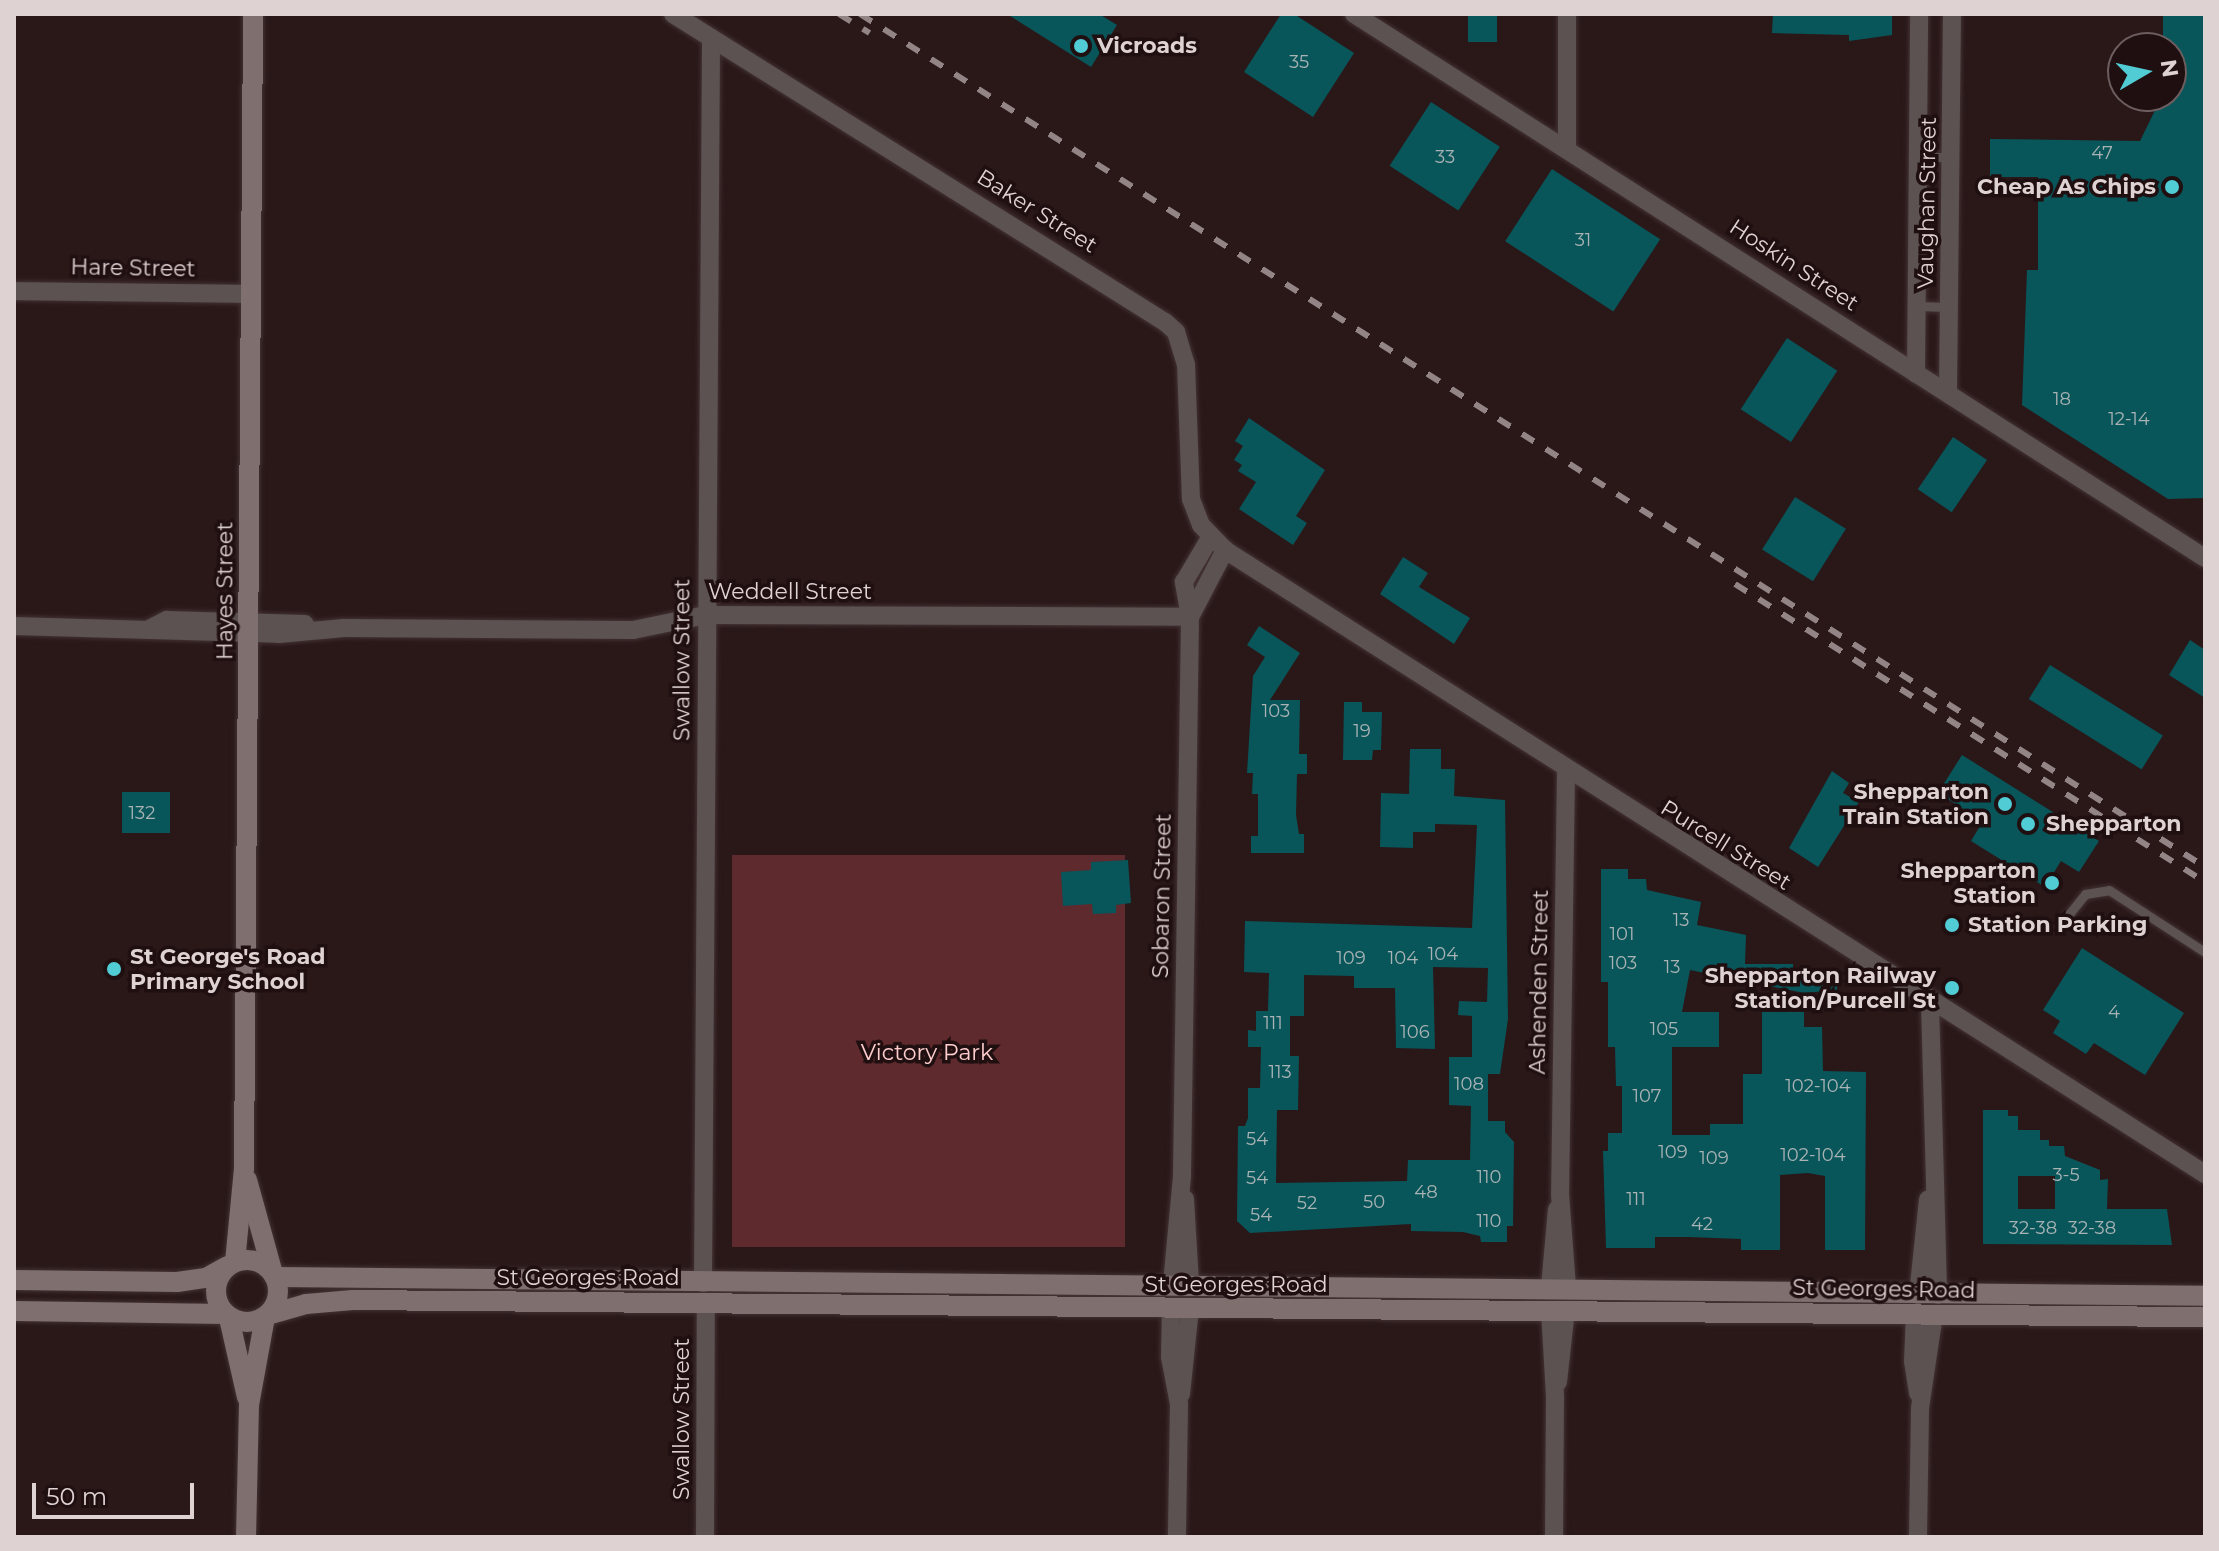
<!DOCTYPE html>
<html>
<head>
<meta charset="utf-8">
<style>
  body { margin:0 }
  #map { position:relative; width:2219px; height:1551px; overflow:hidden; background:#2a1819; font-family:Montserrat,sans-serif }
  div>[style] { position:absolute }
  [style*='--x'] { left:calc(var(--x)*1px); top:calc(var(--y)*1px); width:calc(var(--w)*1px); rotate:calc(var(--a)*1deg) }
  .green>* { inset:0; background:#5e2a2d; transform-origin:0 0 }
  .building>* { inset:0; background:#08555a; transform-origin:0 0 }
  .roads { filter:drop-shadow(0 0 2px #433233) drop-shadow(0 0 2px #433233) }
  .lane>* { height:9px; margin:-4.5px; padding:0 4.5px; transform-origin:4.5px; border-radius:4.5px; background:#5c5252 }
  .street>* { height:18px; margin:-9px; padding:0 9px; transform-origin:9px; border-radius:9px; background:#5c5252 }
  .secondary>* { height:20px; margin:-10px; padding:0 10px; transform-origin:10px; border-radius:10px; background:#7f6f6f }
  .secondary>.ring { margin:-10px; padding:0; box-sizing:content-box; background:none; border:20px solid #7f6f6f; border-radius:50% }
  .rail>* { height:6px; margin-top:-3px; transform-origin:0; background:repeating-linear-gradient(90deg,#938485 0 14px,transparent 0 28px) }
  .dots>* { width:22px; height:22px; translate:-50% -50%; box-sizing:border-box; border:4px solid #200f10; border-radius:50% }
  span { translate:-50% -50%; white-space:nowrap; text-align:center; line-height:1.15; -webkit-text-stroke:7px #200f10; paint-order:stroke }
  .number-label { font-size:18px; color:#a9b3b4 }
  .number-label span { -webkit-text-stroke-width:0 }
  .poi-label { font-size:22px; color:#dfd2d2; font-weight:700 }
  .left { translate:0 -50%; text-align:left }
  .right { translate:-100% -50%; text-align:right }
  .street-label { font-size:22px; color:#dfd2d2 }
  .park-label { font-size:22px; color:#ffcdcd }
  .frame { position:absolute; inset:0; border:16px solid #dfd2d2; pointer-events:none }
  .north { position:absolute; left:2107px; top:32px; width:80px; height:80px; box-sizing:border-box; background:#200f10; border:2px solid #6c5d5e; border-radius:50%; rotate:81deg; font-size:22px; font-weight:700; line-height:32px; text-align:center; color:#dfd2d2 }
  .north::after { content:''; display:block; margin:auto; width:28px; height:36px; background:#51ccd4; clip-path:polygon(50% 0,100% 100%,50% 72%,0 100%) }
  .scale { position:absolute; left:32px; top:1483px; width:162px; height:36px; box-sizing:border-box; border:4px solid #dfd2d2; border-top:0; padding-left:10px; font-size:24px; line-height:28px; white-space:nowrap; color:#dfd2d2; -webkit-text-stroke:6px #200f10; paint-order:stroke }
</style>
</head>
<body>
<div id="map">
  <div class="green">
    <i style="left:732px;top:855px;width:393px;height:392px"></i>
  </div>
  <div class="building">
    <i style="clip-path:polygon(1007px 14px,1099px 14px,1117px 25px,1091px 67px)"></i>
    <i style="clip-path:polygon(1281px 14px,1294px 14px,1354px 53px,1313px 117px,1244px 72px)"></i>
    <i style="left:1468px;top:14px;width:29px;height:28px"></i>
    <i style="clip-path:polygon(1773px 14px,1892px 14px,1892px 35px,1849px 41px,1849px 35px,1772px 33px)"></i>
    <i style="clip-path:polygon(2163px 14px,2205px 14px,2205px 498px,2168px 499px,2022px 405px,2027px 270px,2038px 270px,2038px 177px,1990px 177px,1990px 139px,2140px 141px,2162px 96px,2171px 96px,2171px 48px,2163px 48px)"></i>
    <i style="left:1431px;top:102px;width:82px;height:76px;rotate:33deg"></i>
    <i style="left:1552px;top:169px;width:129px;height:86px;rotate:33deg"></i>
    <i style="left:1787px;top:338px;width:60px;height:85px;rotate:33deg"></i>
    <i style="clip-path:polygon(1249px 418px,1325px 470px,1296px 516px,1307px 523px,1293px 545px,1239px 509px,1256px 482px,1238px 471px,1242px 465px,1234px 460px,1243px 446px,1235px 441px)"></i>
    <i style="left:1953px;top:437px;width:41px;height:63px;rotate:34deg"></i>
    <i style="left:1795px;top:497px;width:60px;height:62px;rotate:32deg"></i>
    <i style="clip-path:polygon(1403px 557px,1428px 573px,1419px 587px,1470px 618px,1454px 644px,1380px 594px)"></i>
    <i style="clip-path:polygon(1259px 626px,1300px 653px,1270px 700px,1300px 700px,1299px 754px,1307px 754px,1307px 774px,1297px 774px,1296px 815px,1299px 834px,1304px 834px,1304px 853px,1251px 853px,1251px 836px,1258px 836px,1258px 794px,1252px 794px,1253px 773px,1247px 773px,1253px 676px,1265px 657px,1247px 645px)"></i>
    <i style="clip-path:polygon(2190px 640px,2205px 650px,2205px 698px,2169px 675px)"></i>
    <i style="left:2050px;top:665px;width:133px;height:40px;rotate:32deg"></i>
    <i style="clip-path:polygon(1344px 702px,1362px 702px,1362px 712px,1382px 712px,1381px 750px,1373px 750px,1372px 760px,1343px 760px)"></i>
    <i style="clip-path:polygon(evenodd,1410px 749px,1441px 749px,1441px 769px,1455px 769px,1454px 796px,1505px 800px,1508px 1019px,1500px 1074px,1488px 1074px,1488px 1121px,1505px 1121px,1505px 1132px,1514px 1142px,1513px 1226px,1507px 1226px,1507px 1242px,1481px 1242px,1480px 1236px,1463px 1232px,1411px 1231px,1411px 1224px,1250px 1233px,1237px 1221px,1238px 1126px,1245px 1126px,1248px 1118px,1248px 1088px,1260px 1088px,1261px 1047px,1248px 1047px,1248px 1030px,1256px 1031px,1256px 1011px,1268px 1011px,1269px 973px,1244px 972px,1245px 921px,1472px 928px,1477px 825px,1435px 824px,1435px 832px,1413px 832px,1413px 848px,1380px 847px,1381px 793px,1409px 794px,1410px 749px,1433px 967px,1488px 968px,1487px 1002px,1459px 1001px,1458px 1015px,1472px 1016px,1472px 1057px,1449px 1057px,1449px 1105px,1471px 1106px,1470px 1160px,1408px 1160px,1407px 1181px,1276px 1183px,1277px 1110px,1298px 1110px,1299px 1056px,1290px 1056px,1290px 1016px,1304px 1016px,1304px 975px,1354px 976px,1354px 988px,1395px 988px,1396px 1048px,1435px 1049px,1433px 967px)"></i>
    <i style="clip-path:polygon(1962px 755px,2099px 841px,2079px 872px,2061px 861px,2045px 887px,1971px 841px,1983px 821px,1938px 793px)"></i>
    <i style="clip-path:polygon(1832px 771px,1849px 783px,1843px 793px,1859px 802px,1818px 867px,1789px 848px)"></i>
    <i style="left:122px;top:792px;width:48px;height:41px"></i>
    <i style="clip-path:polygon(1128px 860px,1131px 903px,1116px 905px,1116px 913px,1093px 914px,1092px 904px,1063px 906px,1061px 872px,1091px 870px,1091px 862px)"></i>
    <i style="clip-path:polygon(1601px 869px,1628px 869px,1628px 879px,1646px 879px,1647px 890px,1701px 902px,1697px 925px,1746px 935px,1745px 964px,1793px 964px,1793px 974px,1837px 974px,1837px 990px,1804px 993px,1690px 970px,1682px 1012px,1719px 1012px,1719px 1047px,1672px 1047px,1672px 1135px,1710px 1135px,1710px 1124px,1743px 1124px,1743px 1074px,1762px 1074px,1762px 1012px,1804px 1012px,1804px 1027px,1822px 1027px,1823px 1071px,1866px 1072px,1865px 1250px,1825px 1250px,1825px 1176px,1808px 1173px,1780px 1175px,1780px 1250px,1741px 1250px,1741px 1239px,1689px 1237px,1655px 1237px,1655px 1248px,1606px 1248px,1603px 1151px,1608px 1151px,1608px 1133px,1622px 1133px,1622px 1086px,1616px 1086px,1615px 1047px,1608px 1047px,1608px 982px,1601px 982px)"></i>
    <i style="clip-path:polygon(2082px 948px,2184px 1013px,2145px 1075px,2094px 1043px,2086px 1054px,2053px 1033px,2060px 1021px,2043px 1010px)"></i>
    <i style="clip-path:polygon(evenodd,1983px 1110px,2008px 1110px,2008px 1116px,2018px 1116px,2018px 1130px,2040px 1130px,2040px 1140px,2049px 1140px,2049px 1146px,2064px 1146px,2065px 1156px,2100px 1170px,2100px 1180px,2108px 1179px,2107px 1209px,2167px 1209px,2172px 1245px,1983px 1244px,1983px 1110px,2018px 1176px,2055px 1176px,2055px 1209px,2018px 1209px,2018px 1176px)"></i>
  </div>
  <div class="roads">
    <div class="lane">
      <i style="--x:1918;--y:157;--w:34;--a:0"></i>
      <i style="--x:1917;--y:306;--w:32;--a:2"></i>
      <i style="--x:2065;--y:919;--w:32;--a:-51"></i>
      <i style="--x:2085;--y:894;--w:24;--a:-9"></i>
      <i style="--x:2109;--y:890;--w:114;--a:32.9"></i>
    </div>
    <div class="street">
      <i style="--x:673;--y:14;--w:580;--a:32.05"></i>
      <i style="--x:1165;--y:322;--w:15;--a:42"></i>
      <i style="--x:1176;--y:332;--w:34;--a:73"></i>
      <i style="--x:1186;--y:364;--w:135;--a:87.9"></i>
      <i style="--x:1191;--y:499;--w:28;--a:69"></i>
      <i style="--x:1201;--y:525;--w:35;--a:46"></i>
      <i style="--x:1225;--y:550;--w:1162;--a:32.49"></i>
      <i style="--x:1354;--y:14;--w:1010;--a:32.59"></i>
      <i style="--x:1567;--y:146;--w:132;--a:-90"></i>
      <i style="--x:14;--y:291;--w:237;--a:0.7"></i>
      <i style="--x:1916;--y:374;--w:360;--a:-89.5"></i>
      <i style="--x:1948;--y:392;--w:378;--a:-89.4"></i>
      <i style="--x:1190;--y:617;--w:76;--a:-62.4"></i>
      <i style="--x:14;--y:626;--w:265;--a:1.7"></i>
      <i style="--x:279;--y:634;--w:65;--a:-5.3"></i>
      <i style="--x:344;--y:628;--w:289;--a:0.4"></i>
      <i style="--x:633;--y:630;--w:75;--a:-11.6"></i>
      <i style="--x:706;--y:615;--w:484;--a:0.2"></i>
      <i style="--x:151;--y:628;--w:18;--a:-27"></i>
      <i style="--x:167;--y:620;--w:138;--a:1.7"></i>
      <i style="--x:1566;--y:771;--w:423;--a:90.8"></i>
      <i style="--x:1560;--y:1194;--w:94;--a:85.7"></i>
      <i style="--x:1930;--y:1003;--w:292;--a:88.4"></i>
      <i style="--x:1185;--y:1199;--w:85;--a:86.6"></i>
      <i style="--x:703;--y:1283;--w:1245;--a:-89.63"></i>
      <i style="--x:1172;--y:1284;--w:108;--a:-84.7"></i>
      <i style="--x:1182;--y:1176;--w:559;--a:-89.18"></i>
      <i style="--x:1190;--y:617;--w:36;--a:-100"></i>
      <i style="--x:1184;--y:582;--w:51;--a:-59.4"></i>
      <i style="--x:1550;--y:1287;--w:78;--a:-84.9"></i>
      <i style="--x:1918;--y:1295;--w:96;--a:-84"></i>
      <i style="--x:1171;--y:1309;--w:48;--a:91.2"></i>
      <i style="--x:1170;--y:1357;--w:48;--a:79.2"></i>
      <i style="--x:1179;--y:1404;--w:133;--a:90.9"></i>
      <i style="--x:1550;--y:1310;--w:87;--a:86.7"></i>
      <i style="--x:1555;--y:1397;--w:140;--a:90.4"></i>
      <i style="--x:1915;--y:1314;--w:47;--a:92.4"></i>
      <i style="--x:1913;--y:1361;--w:33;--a:81"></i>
      <i style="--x:1558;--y:1382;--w:72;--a:-83.7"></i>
      <i style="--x:1181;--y:1394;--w:85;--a:-84"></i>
      <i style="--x:705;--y:1537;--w:235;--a:-89.8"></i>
      <i style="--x:1918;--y:1537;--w:129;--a:-89.1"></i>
      <i style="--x:1920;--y:1408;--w:95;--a:-81.5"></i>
    </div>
    <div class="secondary">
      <i style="--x:247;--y:1180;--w:98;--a:74.5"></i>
      <i class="ring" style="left:216px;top:1260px;width:42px;height:42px"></i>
      <i style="--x:235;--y:1262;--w:94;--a:-84.5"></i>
      <i style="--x:244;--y:1168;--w:1154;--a:-89.55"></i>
      <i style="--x:275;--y:1277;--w:1930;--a:0.56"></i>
      <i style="--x:14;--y:1280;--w:163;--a:0.7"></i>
      <i style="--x:177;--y:1282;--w:29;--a:-8"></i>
      <i style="--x:206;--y:1278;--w:23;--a:-29"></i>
      <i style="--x:14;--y:1311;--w:211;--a:0.8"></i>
      <i style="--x:268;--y:1315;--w:40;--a:-16"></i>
      <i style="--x:306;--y:1304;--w:47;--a:-4.9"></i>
      <i style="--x:353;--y:1300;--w:1852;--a:0.53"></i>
      <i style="--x:229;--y:1318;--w:81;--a:77.2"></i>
      <i style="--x:246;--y:1537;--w:132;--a:-88.7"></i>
      <i style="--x:249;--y:1405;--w:89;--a:-79.7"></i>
    </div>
  </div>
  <div class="rail">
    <i style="--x:839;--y:14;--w:36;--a:32"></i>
    <i style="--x:860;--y:14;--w:1593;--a:32.38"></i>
    <i style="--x:1735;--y:584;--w:557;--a:32.38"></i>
  </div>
  <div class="dots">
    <i style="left:1081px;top:46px;background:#51ccd4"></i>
    <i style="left:2172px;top:187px;background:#51ccd4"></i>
    <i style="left:2005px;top:804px;background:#51ccd4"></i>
    <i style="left:2028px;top:824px;background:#51ccd4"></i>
    <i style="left:2052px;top:883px;background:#51ccd4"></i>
    <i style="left:1952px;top:925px;background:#51ccd4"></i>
    <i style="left:114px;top:969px;background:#51ccd4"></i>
    <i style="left:1952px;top:988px;background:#51ccd4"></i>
  </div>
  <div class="number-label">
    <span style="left:1299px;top:62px">35</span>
    <span style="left:2102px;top:153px">47</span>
    <span style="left:1445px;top:157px">33</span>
    <span style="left:1583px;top:240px">31</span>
    <span style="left:2062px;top:399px">18</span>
    <span style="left:2129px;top:419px">12-14</span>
    <span style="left:1276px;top:711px">103</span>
    <span style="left:1362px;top:731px">19</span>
    <span style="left:142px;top:813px">132</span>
    <span style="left:1681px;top:920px">13</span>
    <span style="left:1622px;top:934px">101</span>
    <span style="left:1443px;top:954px">104</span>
    <span style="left:1351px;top:958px">109</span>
    <span style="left:1403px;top:958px">104</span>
    <span style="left:1623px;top:963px">103</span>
    <span style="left:1672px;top:967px">13</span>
    <span style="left:2114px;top:1012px">4</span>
    <span style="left:1273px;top:1023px">111</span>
    <span style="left:1664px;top:1029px">105</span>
    <span style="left:1415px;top:1032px">106</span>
    <span style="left:1280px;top:1072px">113</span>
    <span style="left:1469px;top:1084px">108</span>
    <span style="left:1818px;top:1086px">102-104</span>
    <span style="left:1647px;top:1096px">107</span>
    <span style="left:1257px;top:1139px">54</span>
    <span style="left:1673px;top:1152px">109</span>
    <span style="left:1813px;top:1155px">102-104</span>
    <span style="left:1714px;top:1158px">109</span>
    <span style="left:2066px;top:1175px">3-5</span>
    <span style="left:1489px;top:1177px">110</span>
    <span style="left:1257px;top:1178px">54</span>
    <span style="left:1426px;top:1192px">48</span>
    <span style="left:1636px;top:1199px">111</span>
    <span style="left:1374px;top:1202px">50</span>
    <span style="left:1307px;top:1203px">52</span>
    <span style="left:1261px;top:1215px">54</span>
    <span style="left:1489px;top:1221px">110</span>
    <span style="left:1702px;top:1224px">42</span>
    <span style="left:2033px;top:1228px">32-38</span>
    <span style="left:2092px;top:1228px">32-38</span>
  </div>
  <div class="poi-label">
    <span class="left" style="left:1097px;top:46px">Vicroads</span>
    <span class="right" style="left:2156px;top:187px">Cheap As Chips</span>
    <span class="right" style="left:1989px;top:804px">Shepparton<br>Train Station</span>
    <span class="left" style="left:2046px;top:824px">Shepparton</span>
    <span class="right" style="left:2036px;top:883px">Shepparton<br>Station</span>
    <span class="left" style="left:1968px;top:925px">Station Parking</span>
    <span class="left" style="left:130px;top:969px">St George's Road<br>Primary School</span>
    <span class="right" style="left:1936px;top:988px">Shepparton Railway<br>Station/Purcell St</span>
  </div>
  <div class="street-label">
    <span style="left:1927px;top:203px;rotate:-89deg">Vaughan Street</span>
    <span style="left:1037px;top:211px;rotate:32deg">Baker Street</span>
    <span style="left:1794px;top:265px;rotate:33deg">Hoskin Street</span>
    <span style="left:133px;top:268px;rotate:1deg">Hare Street</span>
    <span style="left:225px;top:591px;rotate:-90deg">Hayes Street</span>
    <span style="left:790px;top:592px">Weddell Street</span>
    <span style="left:682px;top:660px;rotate:-90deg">Swallow Street</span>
    <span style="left:1726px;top:845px;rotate:32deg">Purcell Street</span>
    <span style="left:1162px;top:896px;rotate:-89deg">Sobaron Street</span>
    <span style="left:1539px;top:982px;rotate:-89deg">Ashenden Street</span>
    <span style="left:588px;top:1278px">St Georges Road</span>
    <span style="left:1236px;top:1285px">St Georges Road</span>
    <span style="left:1884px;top:1289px;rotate:1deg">St Georges Road</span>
    <span style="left:682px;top:1419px;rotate:-90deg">Swallow Street</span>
  </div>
  <div class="park-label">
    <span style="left:927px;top:1053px">Victory Park</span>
  </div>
  <div class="frame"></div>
  <div class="north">N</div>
  <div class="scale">50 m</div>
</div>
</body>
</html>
